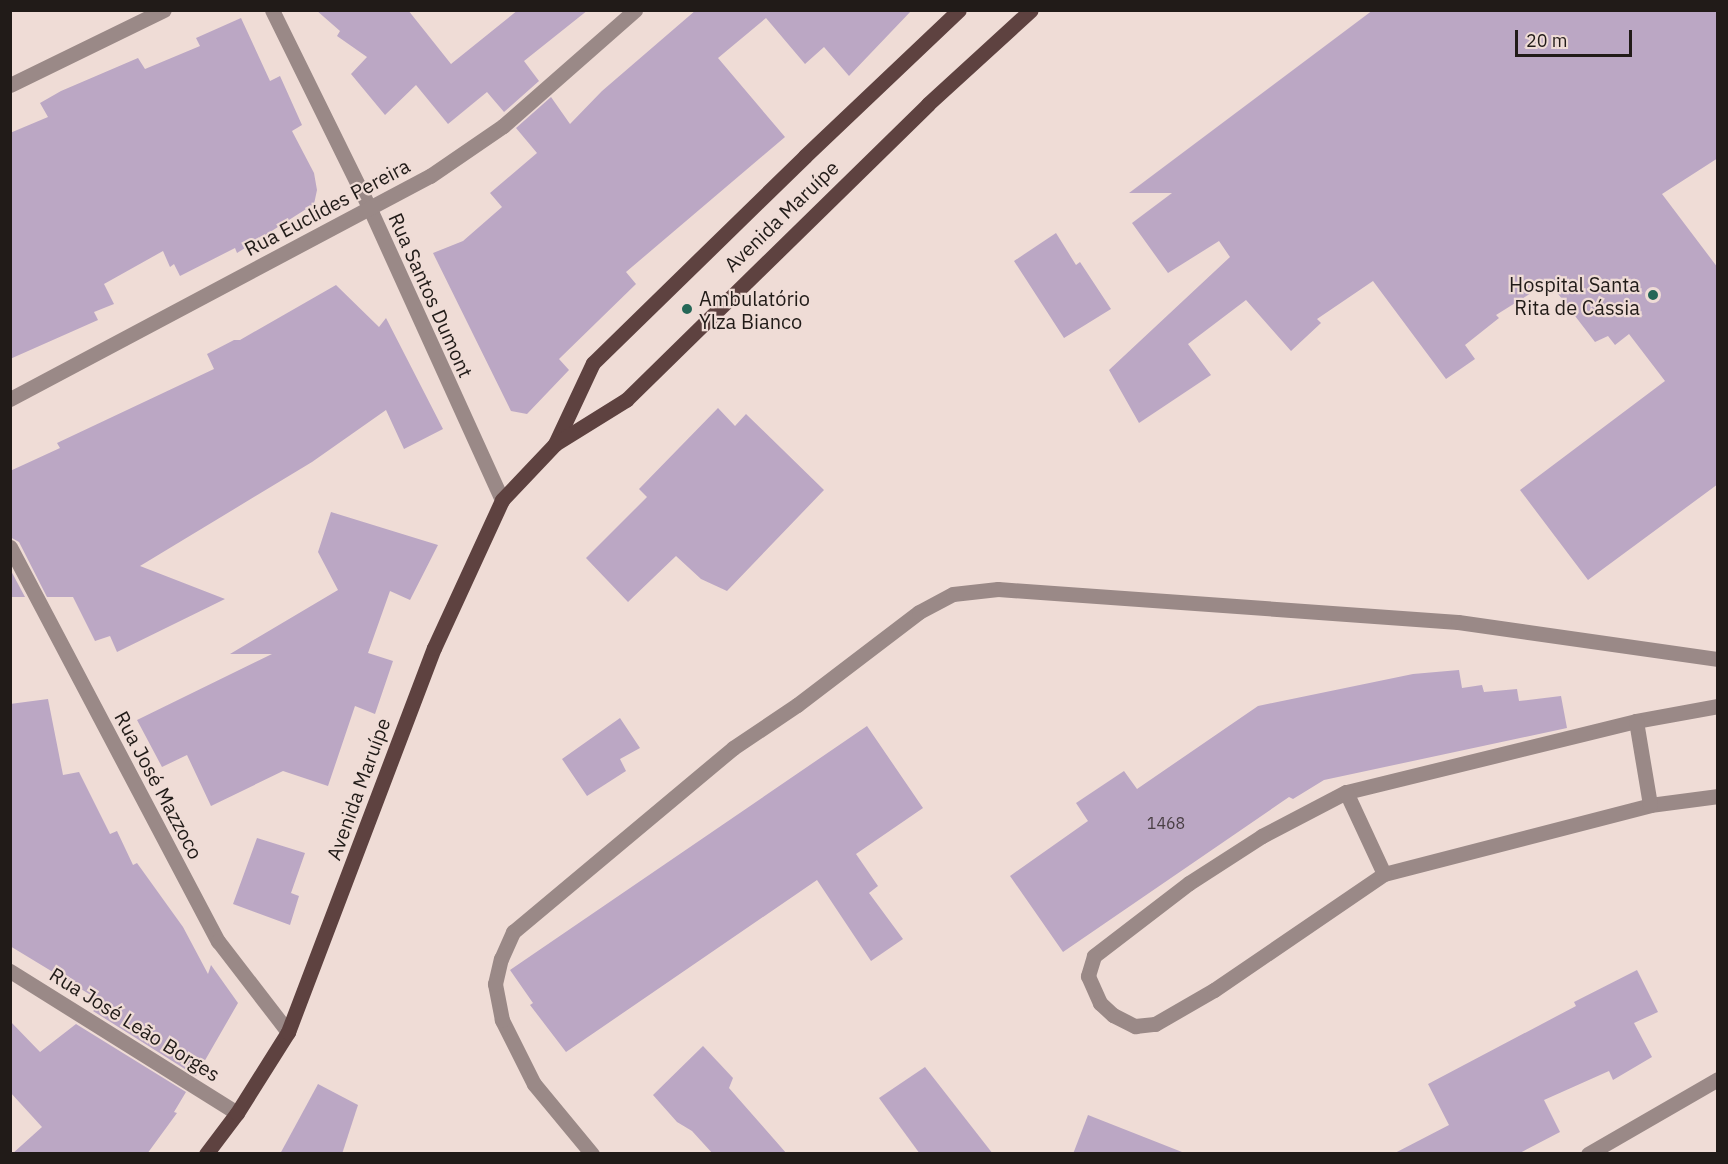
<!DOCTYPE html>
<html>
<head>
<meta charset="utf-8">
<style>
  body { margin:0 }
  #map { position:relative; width:1728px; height:1164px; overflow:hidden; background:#efdcd6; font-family:"IBM Plex Sans",sans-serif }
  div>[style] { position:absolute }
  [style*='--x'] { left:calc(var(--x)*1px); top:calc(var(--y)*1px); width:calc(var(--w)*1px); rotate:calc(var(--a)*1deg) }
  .building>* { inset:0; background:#bba7c4 }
  .minor>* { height:15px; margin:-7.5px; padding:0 7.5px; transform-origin:7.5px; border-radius:7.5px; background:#9a8987 }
  .major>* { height:15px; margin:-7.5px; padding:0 7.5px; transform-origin:7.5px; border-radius:7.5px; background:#5e4240 }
  .dots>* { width:16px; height:16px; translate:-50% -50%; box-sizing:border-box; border:3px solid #efdcd6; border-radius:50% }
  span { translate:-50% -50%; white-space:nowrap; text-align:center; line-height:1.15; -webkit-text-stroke:4.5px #efdcd6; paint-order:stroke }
  .number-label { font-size:16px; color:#483e43 }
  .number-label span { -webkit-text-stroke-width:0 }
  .street-label { font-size:20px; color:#211b18 }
  .poi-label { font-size:20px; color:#211b18 }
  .right { translate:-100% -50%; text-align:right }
  .left { translate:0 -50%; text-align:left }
  .frame { position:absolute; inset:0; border:12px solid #211b18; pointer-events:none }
  .scale { position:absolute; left:1515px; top:30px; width:117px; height:27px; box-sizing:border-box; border:3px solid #211b18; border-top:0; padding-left:8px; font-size:18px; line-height:21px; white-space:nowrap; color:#211b18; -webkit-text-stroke:4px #efdcd6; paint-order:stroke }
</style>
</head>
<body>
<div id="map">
  <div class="building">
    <i style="clip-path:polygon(316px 10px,408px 10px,451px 64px,518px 10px,588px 10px,524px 61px,539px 81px,504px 112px,487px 92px,448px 124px,416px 85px,385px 115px,351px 74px,367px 57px,337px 36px,340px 31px)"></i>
    <i style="clip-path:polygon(696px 10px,912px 10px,849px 76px,824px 47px,805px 64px,766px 18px,718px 58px,785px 137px,626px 272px,636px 284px,559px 359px,569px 370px,527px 414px,511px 411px,433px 253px,463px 241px,502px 207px,490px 193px,537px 153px,516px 128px,551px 97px,570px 124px,602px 91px)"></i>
    <i style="clip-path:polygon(1373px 10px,1718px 10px,1718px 158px,1662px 194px,1718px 268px,1718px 484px,1588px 580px,1520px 490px,1665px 381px,1629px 334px,1615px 345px,1608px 336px,1595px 342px,1549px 282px,1496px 315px,1499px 318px,1465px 345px,1475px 359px,1446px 379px,1373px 281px,1317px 319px,1321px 323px,1291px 351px,1246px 300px,1188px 344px,1211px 375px,1139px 423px,1109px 370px,1230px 257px,1219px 241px,1168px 273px,1132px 223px,1172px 193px,1129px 193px)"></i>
    <i style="clip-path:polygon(241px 18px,270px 81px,280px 76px,302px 125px,292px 131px,314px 173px,317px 190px,314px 204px,237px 253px,235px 248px,180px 276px,174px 264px,170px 267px,163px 251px,104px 284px,114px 304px,94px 312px,98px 320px,10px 359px,10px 133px,48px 117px,40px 103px,61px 91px,138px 58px,145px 69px,200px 46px,196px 38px)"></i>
    <i style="clip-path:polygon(1056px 233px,1076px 265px,1080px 262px,1111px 309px,1064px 338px,1014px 261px)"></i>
    <i style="clip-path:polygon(336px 285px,379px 327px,386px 318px,443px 429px,404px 449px,386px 410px,312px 462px,140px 566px,225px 599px,117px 652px,110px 636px,95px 641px,73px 597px,47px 597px,19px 542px,10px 537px,10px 471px,60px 448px,57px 443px,214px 369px,207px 354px,234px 340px,240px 340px)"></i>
    <i style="clip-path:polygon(718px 408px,735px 426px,746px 414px,824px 490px,727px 591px,701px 579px,676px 556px,628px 602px,586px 558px,647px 497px,639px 489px)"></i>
    <i style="clip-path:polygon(331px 512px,438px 545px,410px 600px,390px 591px,368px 653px,393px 661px,375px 714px,355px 706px,328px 786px,283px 771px,211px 806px,187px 755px,162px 767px,137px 720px,272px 654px,230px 654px,338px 590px,318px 552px)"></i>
    <i style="clip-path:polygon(10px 569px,25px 597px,10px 597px)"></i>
    <i style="clip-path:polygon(1459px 670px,1462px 688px,1482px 685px,1484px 692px,1517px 689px,1519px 701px,1561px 696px,1567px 728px,1324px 780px,1293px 799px,1289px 797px,1063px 952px,1010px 876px,1088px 821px,1076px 803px,1124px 771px,1137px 789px,1258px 706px,1413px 674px)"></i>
    <i style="clip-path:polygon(48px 699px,63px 775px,79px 772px,110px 834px,117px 831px,133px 865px,137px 863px,183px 927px,208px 974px,211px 965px,238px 1003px,196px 1076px,93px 1011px,104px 1003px,10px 946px,10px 704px)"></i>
    <i style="clip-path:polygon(620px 718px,640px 748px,620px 759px,626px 771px,587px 796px,562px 759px)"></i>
    <i style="clip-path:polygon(867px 726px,923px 808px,856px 854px,878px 886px,869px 893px,903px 939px,871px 961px,817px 880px,566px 1052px,530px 1005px,533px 1003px,510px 970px)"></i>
    <i style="clip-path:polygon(257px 838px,305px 853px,291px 893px,299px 896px,290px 925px,233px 904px)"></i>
    <i style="clip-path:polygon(1637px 970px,1658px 1012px,1634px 1023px,1652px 1057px,1613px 1080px,1609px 1071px,1544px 1100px,1560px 1132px,1518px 1154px,1393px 1154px,1449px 1125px,1428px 1084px,1576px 1006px,1574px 1002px)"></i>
    <i style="clip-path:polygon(10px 1021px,40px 1052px,76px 1024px,186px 1092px,174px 1112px,177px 1113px,147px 1154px,12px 1154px,42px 1127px,10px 1092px)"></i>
    <i style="clip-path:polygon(703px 1046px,733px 1078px,729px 1088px,787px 1154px,713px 1154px,692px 1131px,677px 1122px,653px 1095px)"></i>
    <i style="clip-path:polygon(925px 1067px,993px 1154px,920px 1154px,879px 1098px)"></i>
    <i style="clip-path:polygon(318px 1084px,358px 1105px,342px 1154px,280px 1154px)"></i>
    <i style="clip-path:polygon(1088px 1115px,1182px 1152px,1181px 1154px,1073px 1154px)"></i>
  </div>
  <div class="minor">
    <i style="--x:272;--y:10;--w:222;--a:63.8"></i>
    <i style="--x:370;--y:209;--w:320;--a:65.6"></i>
    <i style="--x:10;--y:85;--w:171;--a:-26"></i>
    <i style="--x:10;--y:399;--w:476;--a:-28"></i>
    <i style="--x:430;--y:176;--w:88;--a:-34.4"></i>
    <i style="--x:503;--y:126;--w:176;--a:-41.3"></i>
    <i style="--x:10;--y:547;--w:446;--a:62.2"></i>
    <i style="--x:218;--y:941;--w:115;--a:52.4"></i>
    <i style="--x:1718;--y:706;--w:83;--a:169.6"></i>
    <i style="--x:1636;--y:721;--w:299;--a:166.2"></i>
    <i style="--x:1346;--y:792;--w:95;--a:152.4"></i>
    <i style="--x:1262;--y:836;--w:87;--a:147.2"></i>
    <i style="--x:1189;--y:883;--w:120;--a:142.5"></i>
    <i style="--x:1094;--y:956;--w:21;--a:107"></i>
    <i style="--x:1088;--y:976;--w:30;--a:66"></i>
    <i style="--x:1100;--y:1003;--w:18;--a:43"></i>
    <i style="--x:1113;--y:1015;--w:25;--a:27"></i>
    <i style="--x:1135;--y:1026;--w:20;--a:-6"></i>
    <i style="--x:1155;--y:1024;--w:68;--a:-30"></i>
    <i style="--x:1214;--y:990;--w:206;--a:-34.3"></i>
    <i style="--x:1384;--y:874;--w:275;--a:-14.5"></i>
    <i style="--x:1650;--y:805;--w:69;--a:-7.5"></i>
    <i style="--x:1636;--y:721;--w:85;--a:80.5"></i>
    <i style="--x:1346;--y:792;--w:90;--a:65.1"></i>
    <i style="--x:10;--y:971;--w:268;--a:32"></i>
    <i style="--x:592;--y:1154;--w:91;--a:-129.6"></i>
    <i style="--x:534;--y:1084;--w:72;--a:-116.6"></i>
    <i style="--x:502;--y:1020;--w:37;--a:-101"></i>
    <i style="--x:495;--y:984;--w:26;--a:-77"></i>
    <i style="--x:501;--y:959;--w:30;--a:-66"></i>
    <i style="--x:513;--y:932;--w:287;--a:-39.9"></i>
    <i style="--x:733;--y:748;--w:77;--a:-33.9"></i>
    <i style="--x:797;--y:705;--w:153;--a:-37.3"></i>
    <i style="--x:919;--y:612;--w:38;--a:-28"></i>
    <i style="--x:953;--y:594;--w:45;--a:-6.3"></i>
    <i style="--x:998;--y:589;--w:461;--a:4.1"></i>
    <i style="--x:1458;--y:622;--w:263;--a:8.1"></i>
    <i style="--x:1588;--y:1154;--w:150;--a:-30"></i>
  </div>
  <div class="major">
    <i style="--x:555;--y:444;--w:89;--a:-64.9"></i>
    <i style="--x:593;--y:363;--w:296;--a:-44.3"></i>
    <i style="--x:805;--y:156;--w:212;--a:-43.5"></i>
    <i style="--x:206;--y:1154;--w:51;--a:-52.9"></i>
    <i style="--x:237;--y:1113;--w:96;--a:-57.8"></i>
    <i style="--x:288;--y:1032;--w:411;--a:-69.2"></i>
    <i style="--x:434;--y:648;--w:163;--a:-65.3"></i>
    <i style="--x:502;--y:500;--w:77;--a:-46.6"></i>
    <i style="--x:555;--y:444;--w:84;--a:-31.8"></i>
    <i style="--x:626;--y:400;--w:423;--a:-44.4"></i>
    <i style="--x:928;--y:104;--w:139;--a:-42.4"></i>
  </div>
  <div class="dots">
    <i style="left:1653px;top:295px;background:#256757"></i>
    <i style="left:687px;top:309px;background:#256757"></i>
  </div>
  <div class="number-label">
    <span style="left:1166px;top:823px">1468</span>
  </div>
  <div class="street-label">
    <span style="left:327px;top:207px;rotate:-28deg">Rua Euclídes Pereira</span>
    <span style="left:781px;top:216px;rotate:-44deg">Avenida Maruípe</span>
    <span style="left:431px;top:295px;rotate:66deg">Rua Santos Dumont</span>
    <span style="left:159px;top:785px;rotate:62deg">Rua José Mazzoco</span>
    <span style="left:358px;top:789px;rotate:-70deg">Avenida Maruípe</span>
    <span style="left:135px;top:1024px;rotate:32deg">Rua José Leão Borges</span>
  </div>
  <div class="poi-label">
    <span class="right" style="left:1640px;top:296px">Hospital Santa<br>Rita de Cássia</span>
    <span class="left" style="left:699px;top:310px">Ambulatório<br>Ylza Bianco</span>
  </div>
  <div class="frame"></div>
  <div class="scale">20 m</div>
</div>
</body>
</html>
